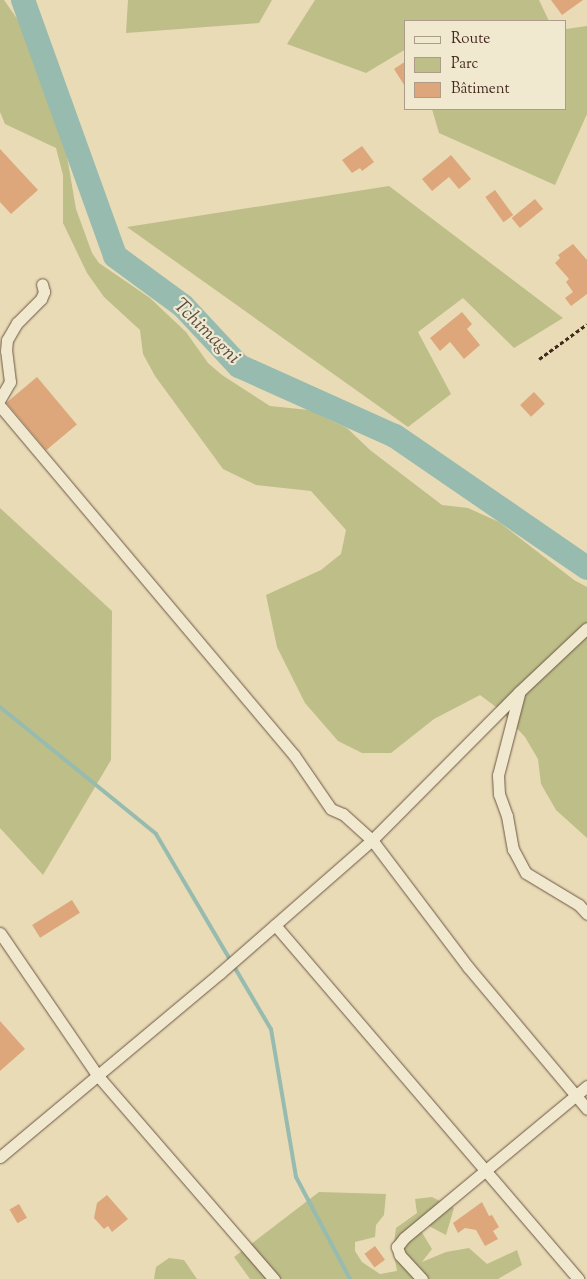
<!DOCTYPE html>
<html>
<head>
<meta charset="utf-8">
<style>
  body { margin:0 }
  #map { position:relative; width:587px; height:1279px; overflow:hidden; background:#e9dbb6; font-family:"Sorts Mill Goudy",serif }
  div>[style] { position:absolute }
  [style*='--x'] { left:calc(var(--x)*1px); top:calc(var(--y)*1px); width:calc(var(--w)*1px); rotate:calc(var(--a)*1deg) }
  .green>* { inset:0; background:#bebe89 }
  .stream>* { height:4px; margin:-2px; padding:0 2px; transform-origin:2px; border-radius:2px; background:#97bbaf }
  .river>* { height:24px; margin:-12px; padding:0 12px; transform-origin:12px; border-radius:12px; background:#97bbaf }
  .building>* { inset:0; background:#dda77b; transform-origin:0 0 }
  .path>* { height:2.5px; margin-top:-1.25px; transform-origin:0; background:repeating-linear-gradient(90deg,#442a1e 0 4px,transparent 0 6.5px) }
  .roads { filter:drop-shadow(0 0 1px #6d5644) drop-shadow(0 0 1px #6d5644) }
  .minor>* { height:11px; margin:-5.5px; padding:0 5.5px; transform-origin:5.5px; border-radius:5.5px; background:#f1e8d0 }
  span { translate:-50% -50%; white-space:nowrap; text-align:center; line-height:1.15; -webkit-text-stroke:4.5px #f1e8d0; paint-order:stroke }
  .water-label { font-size:20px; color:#594e42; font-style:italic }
  .legend { position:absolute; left:404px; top:20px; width:162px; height:90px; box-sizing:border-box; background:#f1e8d0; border:1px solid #ac9c89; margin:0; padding:6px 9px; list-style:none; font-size:15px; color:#442a1e }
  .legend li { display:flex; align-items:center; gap:10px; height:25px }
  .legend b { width:25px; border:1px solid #ac9c89 }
</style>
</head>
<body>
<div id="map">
  <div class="green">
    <i style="clip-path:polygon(0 0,4px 0,18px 20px,62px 127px,76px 209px,92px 253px,99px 263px,150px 298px,186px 332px,208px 363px,222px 375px,270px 406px,309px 410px,347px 428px,370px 450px,442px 505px,468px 508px,499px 522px,574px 580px,587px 587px,587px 838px,556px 810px,541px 784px,538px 759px,525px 737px,500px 710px,480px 695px,434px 719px,391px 753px,362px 753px,338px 741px,305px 703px,277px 647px,266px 595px,321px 570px,341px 554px,346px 530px,311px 491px,256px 485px,223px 469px,155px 376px,143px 354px,140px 330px,104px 297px,87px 273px,63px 223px,63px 175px,56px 148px,5px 124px,0 112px)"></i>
    <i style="clip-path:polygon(128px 0,272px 0,259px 23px,126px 33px)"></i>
    <i style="clip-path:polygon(315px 0,539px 0,549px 21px,406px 21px,406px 49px,366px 73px,287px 44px)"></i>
    <i style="clip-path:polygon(587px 26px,587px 114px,555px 185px,439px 133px,432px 109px,566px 109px,566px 29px)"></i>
    <i style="clip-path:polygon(389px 186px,563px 318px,514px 348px,463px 298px,418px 332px,451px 394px,408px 427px,127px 227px)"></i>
    <i style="clip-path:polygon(0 508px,112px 611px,111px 760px,43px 875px,0 828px)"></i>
    <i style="clip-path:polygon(319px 1192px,386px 1194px,384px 1215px,376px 1225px,375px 1237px,355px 1242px,355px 1251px,362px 1262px,380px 1274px,397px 1271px,393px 1250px,396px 1228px,417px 1213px,415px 1199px,432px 1197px,454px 1208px,446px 1235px,425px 1224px,421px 1231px,432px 1249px,422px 1262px,446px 1252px,469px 1248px,487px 1264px,517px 1250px,522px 1265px,498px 1279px,250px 1279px,234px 1257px)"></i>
    <i style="clip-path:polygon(169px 1258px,184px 1260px,197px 1279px,154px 1279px,156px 1267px)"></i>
  </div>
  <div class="stream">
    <i style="--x:0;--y:707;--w:201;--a:39.1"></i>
    <i style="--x:156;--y:834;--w:226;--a:59.5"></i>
    <i style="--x:271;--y:1029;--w:150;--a:80.4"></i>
    <i style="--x:296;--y:1177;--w:115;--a:62.1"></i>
  </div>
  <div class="river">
    <i style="--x:23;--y:0;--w:272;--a:70.2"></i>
    <i style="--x:115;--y:256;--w:84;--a:36.3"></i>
    <i style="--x:183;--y:306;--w:82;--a:47"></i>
    <i style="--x:239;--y:366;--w:171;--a:24.2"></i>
    <i style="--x:395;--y:436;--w:233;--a:34.5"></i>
  </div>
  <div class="building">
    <i style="clip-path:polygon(551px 0,583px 0,562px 15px)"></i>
    <i style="clip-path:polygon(406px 61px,406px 88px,394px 69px)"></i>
    <i style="clip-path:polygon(362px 146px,374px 162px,362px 171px,360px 168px,352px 173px,342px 160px)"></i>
    <i style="clip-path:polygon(0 149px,38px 190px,11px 214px,0 202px)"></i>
    <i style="clip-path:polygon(451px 155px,471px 179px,459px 189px,449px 177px,432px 191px,422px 179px)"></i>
    <i style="left:495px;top:190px;width:31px;height:12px;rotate:54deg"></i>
    <i style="left:535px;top:199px;width:13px;height:30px;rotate:51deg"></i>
    <i style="clip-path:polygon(573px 244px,587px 260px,587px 294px,571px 306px,565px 298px,573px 292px,566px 282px,569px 279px,555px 263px,560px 258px,558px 255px)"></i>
    <i style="clip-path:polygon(462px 312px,472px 324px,467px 329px,480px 345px,464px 359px,450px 342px,440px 351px,430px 338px)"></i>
    <i style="left:37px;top:377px;width:62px;height:40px;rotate:50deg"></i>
    <i style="left:534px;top:392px;width:16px;height:19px;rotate:47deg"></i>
    <i style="left:72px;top:900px;width:15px;height:47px;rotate:58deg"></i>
    <i style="clip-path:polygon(0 1021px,25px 1049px,0 1071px)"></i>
    <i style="clip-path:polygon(107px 1195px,128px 1219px,112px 1232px,108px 1226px,104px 1229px,94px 1218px,97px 1203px)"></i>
    <i style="clip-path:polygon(482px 1202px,489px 1216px,492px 1215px,499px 1227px,493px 1231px,498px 1239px,485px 1246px,476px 1230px,465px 1228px,458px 1233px,453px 1223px)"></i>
    <i style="left:19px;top:1204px;width:16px;height:11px;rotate:60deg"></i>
    <i style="left:375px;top:1246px;width:17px;height:13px;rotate:54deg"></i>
  </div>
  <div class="path">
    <i style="--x:539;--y:359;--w:59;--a:-36.1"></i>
  </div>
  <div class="roads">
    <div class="minor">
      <i style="--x:0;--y:399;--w:20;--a:-60"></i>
      <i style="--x:10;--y:382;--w:31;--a:-97"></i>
      <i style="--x:6;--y:351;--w:11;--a:-85"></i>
      <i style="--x:7;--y:340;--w:20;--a:-60"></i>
      <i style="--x:17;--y:323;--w:34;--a:-45"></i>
      <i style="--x:41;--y:299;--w:8;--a:-67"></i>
      <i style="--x:44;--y:292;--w:8;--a:-104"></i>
      <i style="--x:0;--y:406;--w:456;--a:49.9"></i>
      <i style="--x:294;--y:755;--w:65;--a:55.6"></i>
      <i style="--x:331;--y:809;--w:13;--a:23"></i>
      <i style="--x:343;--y:814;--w:39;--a:42"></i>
      <i style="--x:372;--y:840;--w:159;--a:52.9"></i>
      <i style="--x:468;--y:967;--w:185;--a:50"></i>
      <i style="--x:519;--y:694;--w:84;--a:104.5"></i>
      <i style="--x:498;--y:775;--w:19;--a:87"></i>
      <i style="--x:499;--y:794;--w:23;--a:70"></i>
      <i style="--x:507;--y:816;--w:34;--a:80"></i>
      <i style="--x:513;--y:849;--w:27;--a:62"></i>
      <i style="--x:526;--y:873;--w:62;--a:31.1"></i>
      <i style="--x:579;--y:905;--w:12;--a:48"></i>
      <i style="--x:275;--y:925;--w:466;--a:49.4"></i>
      <i style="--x:0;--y:933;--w:173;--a:55.6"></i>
      <i style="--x:98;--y:1076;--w:269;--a:49.1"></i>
      <i style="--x:0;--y:1157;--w:287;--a:-39.9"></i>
      <i style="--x:220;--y:973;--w:202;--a:-41.2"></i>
      <i style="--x:372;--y:840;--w:209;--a:-45.2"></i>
      <i style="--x:519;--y:692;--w:93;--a:-43.3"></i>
      <i style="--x:422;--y:1279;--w:33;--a:-133"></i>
      <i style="--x:400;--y:1255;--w:9;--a:-111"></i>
      <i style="--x:397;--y:1247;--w:11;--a:-52"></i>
      <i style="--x:404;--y:1238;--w:238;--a:-39.7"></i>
    </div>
  </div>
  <div class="water-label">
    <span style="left:206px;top:332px;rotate:44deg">Tchimagni</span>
  </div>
  <ul class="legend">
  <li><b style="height:6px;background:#f1e8d0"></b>Route</li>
  <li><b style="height:14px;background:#bebe89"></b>Parc</li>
  <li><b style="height:14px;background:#dda77b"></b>Bâtiment</li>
  </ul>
</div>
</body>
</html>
